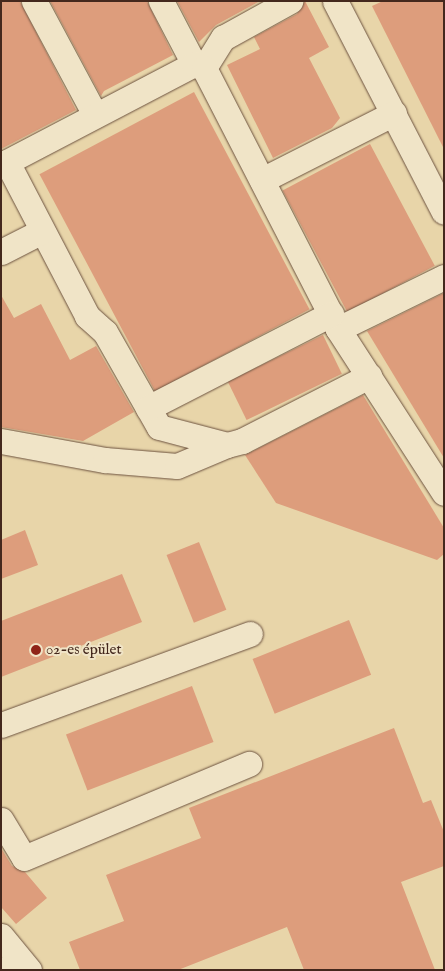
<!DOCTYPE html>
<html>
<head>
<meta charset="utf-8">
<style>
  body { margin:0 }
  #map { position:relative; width:445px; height:971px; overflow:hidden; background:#e8d5a9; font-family:"IM FELL English",serif }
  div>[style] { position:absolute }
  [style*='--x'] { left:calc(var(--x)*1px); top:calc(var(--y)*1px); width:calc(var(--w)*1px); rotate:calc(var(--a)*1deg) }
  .building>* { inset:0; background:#dd9d7c; transform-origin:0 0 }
  .roads { filter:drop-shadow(0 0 1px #6d5340) drop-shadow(0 0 1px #6d5340) }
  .minor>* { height:25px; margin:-12.5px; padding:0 12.5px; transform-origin:12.5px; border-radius:12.5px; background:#f0e4c7 }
  .dots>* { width:14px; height:14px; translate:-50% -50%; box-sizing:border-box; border:2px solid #f0e4c7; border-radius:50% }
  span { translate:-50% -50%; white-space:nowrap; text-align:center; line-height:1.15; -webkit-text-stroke:4px #f0e4c7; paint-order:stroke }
  .poi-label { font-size:15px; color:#44281d }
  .left { translate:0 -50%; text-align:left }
  .frame { position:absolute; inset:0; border:2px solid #44281d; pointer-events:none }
</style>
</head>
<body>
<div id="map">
  <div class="building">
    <i style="clip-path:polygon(1px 1px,20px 1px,76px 110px,1px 149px)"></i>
    <i style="clip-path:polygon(50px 1px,147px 1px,173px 55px,104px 91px,101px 96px)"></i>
    <i style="clip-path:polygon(177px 1px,260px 1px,216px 25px,199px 42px)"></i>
    <i style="clip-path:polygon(305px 1px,329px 47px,309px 58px,340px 118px,332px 128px,273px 158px,227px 65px,260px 49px,254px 37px,297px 14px)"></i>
    <i style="clip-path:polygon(383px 1px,444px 1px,444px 149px,372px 6px)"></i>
    <i style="left:194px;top:92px;width:246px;height:175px;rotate:62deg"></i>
    <i style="left:370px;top:144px;width:138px;height:99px;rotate:62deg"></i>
    <i style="clip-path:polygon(444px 293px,444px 458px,367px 331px)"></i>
    <i style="clip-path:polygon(1px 295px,14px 318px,41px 304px,70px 360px,96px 346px,134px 412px,83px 441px,1px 427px)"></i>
    <i style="left:323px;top:335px;width:43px;height:106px;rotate:64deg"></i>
    <i style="clip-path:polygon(363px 395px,444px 528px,444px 554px,437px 560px,276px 503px,245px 455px)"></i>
    <i style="clip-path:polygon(25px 530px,38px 565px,1px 579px,1px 540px)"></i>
    <i style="left:199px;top:542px;width:73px;height:35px;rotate:68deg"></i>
    <i style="clip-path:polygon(122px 574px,142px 622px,1px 677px,1px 621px)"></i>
    <i style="left:349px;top:620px;width:59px;height:104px;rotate:68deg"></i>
    <i style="left:192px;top:686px;width:60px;height:135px;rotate:69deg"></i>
    <i style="clip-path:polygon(394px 728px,423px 803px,431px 800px,444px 832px,444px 866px,401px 882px,435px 970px,304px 970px,287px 927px,178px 970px,80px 970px,69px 942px,124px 921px,106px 875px,201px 838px,189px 808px)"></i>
    <i style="clip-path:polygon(1px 848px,12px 866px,25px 872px,47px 898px,16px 924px,1px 907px)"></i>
  </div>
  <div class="roads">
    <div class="minor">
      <i style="--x:34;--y:1;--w:129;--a:61.8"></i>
      <i style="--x:161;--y:1;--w:71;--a:62.4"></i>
      <i style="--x:335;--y:1;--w:237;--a:62.7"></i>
      <i style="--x:204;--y:68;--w:36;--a:-58"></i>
      <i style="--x:223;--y:38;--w:77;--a:-28.9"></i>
      <i style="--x:7;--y:162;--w:174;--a:62.5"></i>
      <i style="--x:87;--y:316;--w:24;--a:42"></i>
      <i style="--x:105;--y:332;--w:109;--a:60.4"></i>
      <i style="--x:159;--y:427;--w:70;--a:14.8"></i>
      <i style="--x:227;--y:445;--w:16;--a:-15"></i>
      <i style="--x:242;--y:441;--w:143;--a:-27.1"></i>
      <i style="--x:1;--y:165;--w:218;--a:-27.6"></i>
      <i style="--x:194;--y:64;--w:11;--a:22"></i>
      <i style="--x:204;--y:68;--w:293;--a:62.8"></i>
      <i style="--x:338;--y:329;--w:195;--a:57.1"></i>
      <i style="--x:262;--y:180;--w:148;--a:-26.9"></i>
      <i style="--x:1;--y:252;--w:46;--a:-27.1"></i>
      <i style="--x:338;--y:329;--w:118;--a:-26.1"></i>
      <i style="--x:148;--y:408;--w:206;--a:-27.2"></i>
      <i style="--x:1;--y:441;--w:106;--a:10.4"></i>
      <i style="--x:105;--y:460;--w:72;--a:4.8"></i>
      <i style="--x:177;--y:466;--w:54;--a:-22.8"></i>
      <i style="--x:1;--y:725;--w:265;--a:-20.1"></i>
      <i style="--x:1;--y:820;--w:44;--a:58.8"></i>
      <i style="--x:24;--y:858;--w:244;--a:-22.7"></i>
      <i style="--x:1;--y:936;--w:44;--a:50.5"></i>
      <i style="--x:1;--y:969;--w:1;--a:45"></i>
    </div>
  </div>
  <div class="dots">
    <i style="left:36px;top:650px;background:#8f2418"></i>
  </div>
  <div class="poi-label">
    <span class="left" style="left:46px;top:650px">02-es épület</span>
  </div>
  <div class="frame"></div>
</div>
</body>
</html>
